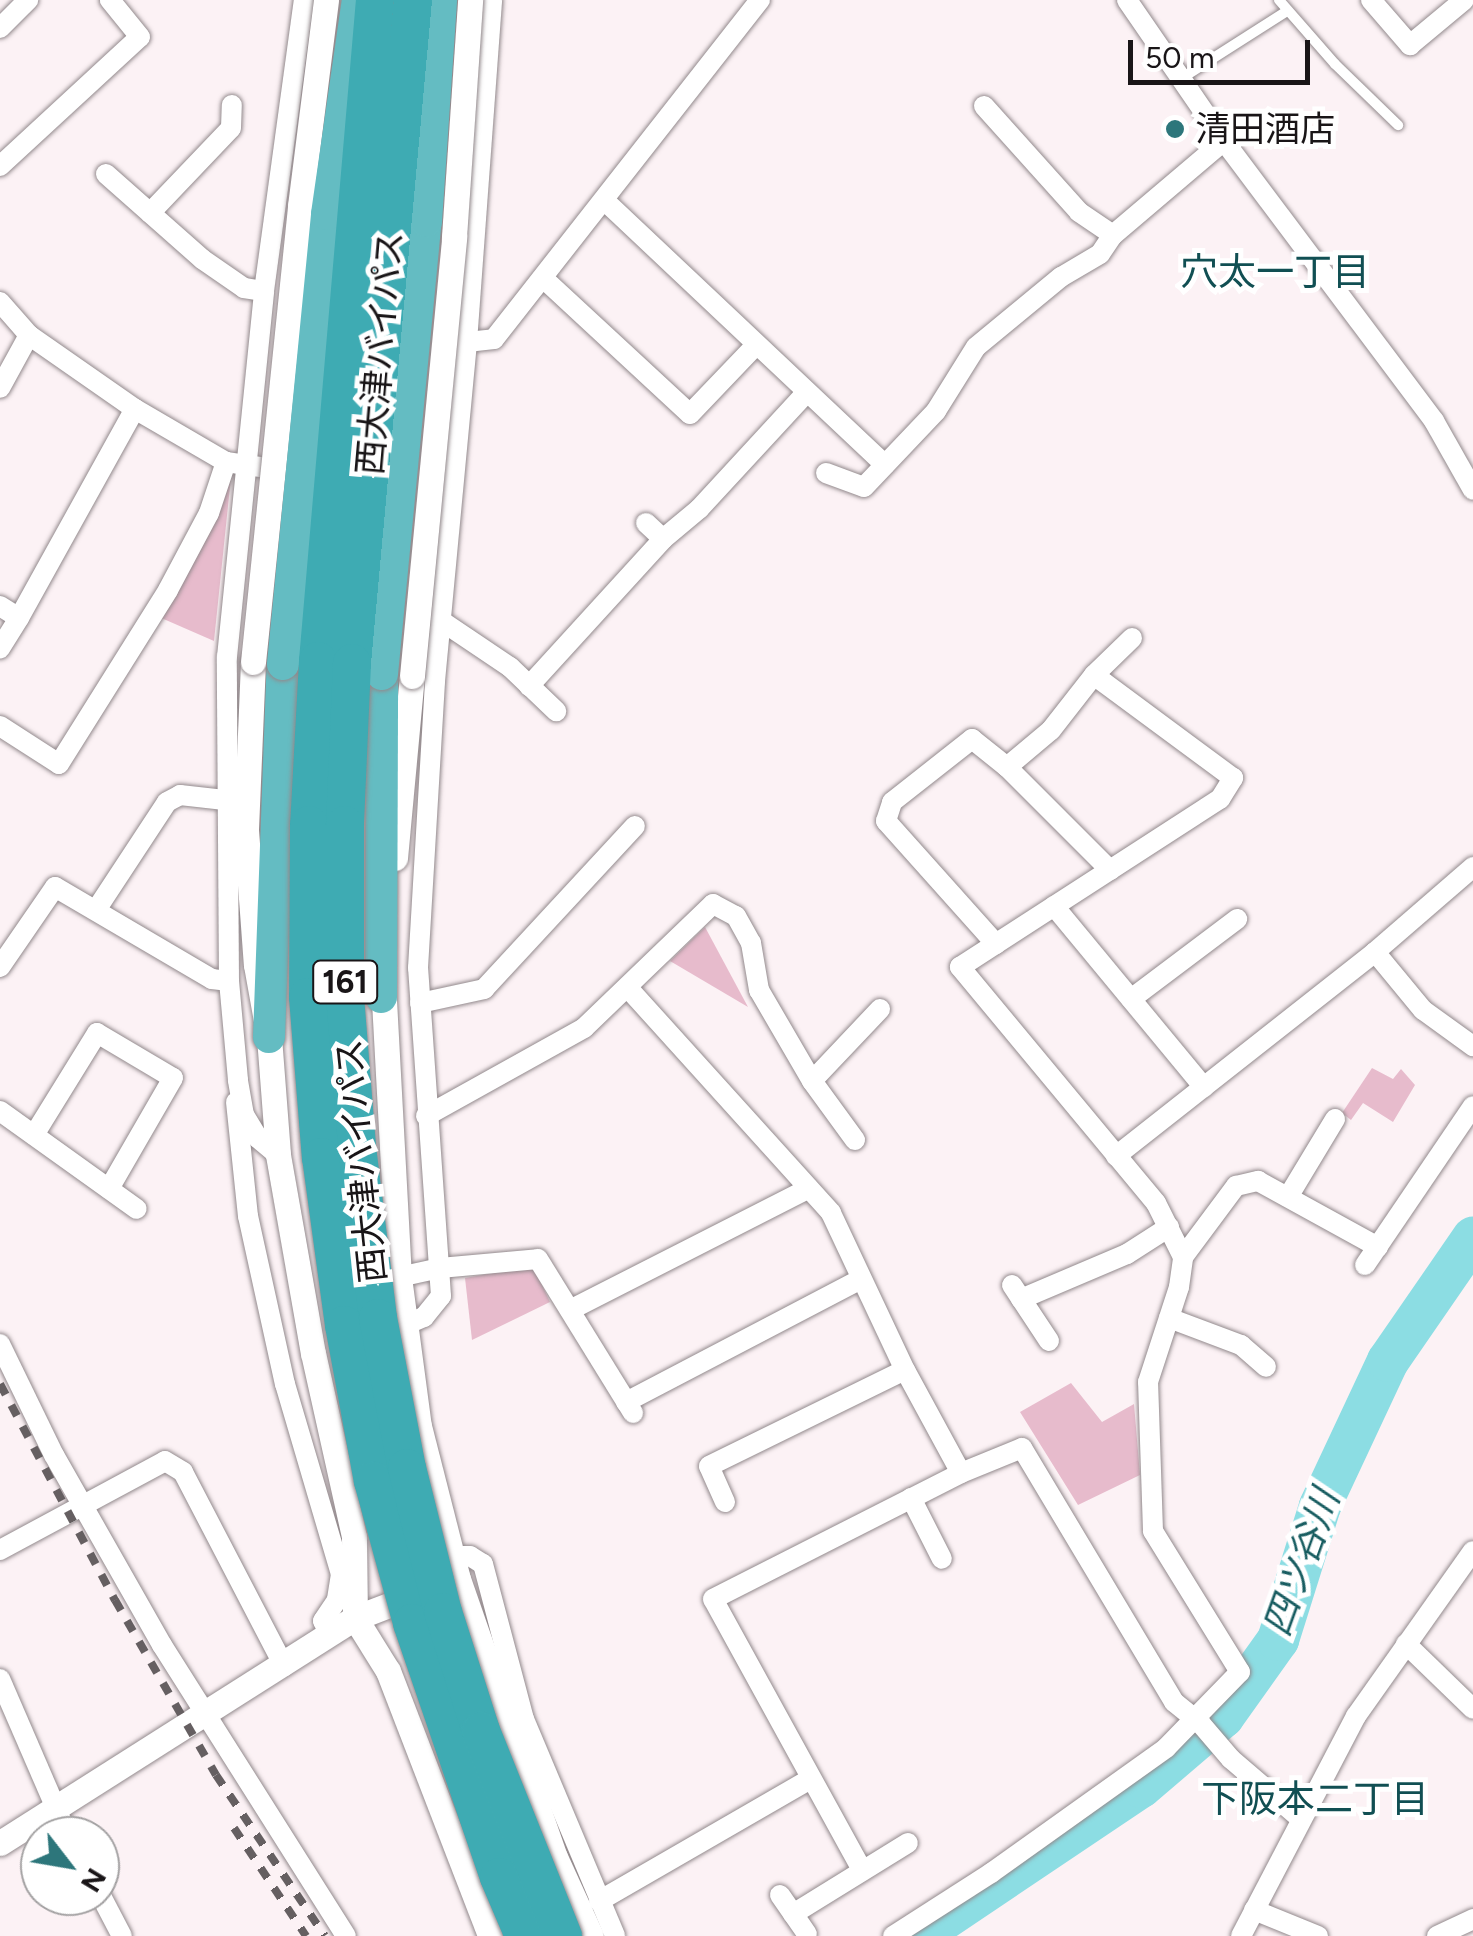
<!DOCTYPE html>
<html>
<head>
<meta charset="utf-8">
<style>
  body { margin:0 }
  #map { position:relative; width:1473px; height:1936px; overflow:hidden; background:#fcf2f5; font-family:Figtree,"Noto Sans JP",sans-serif }
  div>[style] { position:absolute }
  [style*='--x'] { left:calc(var(--x)*1px); top:calc(var(--y)*1px); width:calc(var(--w)*1px); rotate:calc(var(--a)*1deg) }
  .green>* { inset:0; background:#e7bbcc }
  .river>* { height:42px; margin:-21px; padding:0 21px; transform-origin:21px; border-radius:21px; background:#8cdde3 }
  .roads { filter:drop-shadow(0 0 2px #92898c) drop-shadow(0 0 2px #92898c) }
  .service>* { height:10px; margin:-5px; padding:0 5px; transform-origin:5px; border-radius:5px; background:#fff }
  .minor>* { height:20px; margin:-10px; padding:0 10px; transform-origin:10px; border-radius:10px; background:#fff }
  .tertiary>* { height:25px; margin:-12.5px; padding:0 12.5px; transform-origin:12.5px; border-radius:12.5px; background:#fff }
  .trunk>* { height:32px; margin:-16px; padding:0 16px; transform-origin:16px; border-radius:16px; background:#64bcc2 }
  .rail>* { height:8px; margin-top:-4px; transform-origin:0; background:repeating-linear-gradient(90deg,#655f61 0 12px,transparent 0 24px) }
  .bridges { filter:drop-shadow(0 0 2px #92898c) drop-shadow(0 0 2px #92898c) }
  .tertiary-bridge>* { height:25px; margin:-12.5px; padding:0 12.5px; transform-origin:12.5px; border-radius:12.5px; background:#fff }
  .trunk-bridge>* { height:32px; margin:-16px; padding:0 16px; transform-origin:16px; border-radius:16px; background:#64bcc2 }
  .motorway-bridge>* { height:38px; margin:-19px; padding:0 19px; transform-origin:19px; border-radius:19px; background:#3eabb3 }
  .dots>* { width:28px; height:28px; translate:-50% -50%; box-sizing:border-box; border:5px solid #fff; border-radius:50% }
  span { translate:-50% -50%; white-space:nowrap; text-align:center; line-height:1.15; -webkit-text-stroke:10px #fff; paint-order:stroke }
  .shield-label span { padding:2px 8px; background:#fff; border:2px solid; border-radius:8px; -webkit-text-stroke-width:0 }
  .shield-label { font-size:32px; color:#191517; font-weight:700 }
  .poi-label { font-size:35px; color:#191517 }
  .left { translate:0 -50%; text-align:left }
  .street-label { font-size:35px; color:#191517 }
  .neighbourhood-label { font-size:38px; color:#114f53 }
  .water-label { font-size:38px; color:#185d61; font-style:italic }
  .north { position:absolute; left:20px; top:1816px; width:100px; height:100px; box-sizing:border-box; background:#fff; border:2px solid #a3a1a2; border-radius:50%; rotate:121deg; font-size:28px; font-weight:700; line-height:40px; text-align:center; color:#191517 }
  .north::after { content:''; display:block; margin:auto; width:35px; height:45px; background:#2d767b; clip-path:polygon(50% 0,100% 100%,50% 72%,0 100%) }
  .scale { position:absolute; left:1128px; top:40px; width:182px; height:45px; box-sizing:border-box; border:5px solid #191517; border-top:0; padding-left:12px; font-size:30px; line-height:35px; white-space:nowrap; color:#191517; -webkit-text-stroke:8px #fff; paint-order:stroke }
</style>
</head>
<body>
<div id="map">
  <div class="green">
    <i style="clip-path:polygon(231px 477px,214px 641px,159px 617px)"></i>
    <i style="clip-path:polygon(705px 927px,748px 1007px,670px 961px)"></i>
    <i style="clip-path:polygon(1372px 1068px,1393px 1079px,1401px 1069px,1415px 1085px,1393px 1122px,1363px 1103px,1351px 1120px,1342px 1113px)"></i>
    <i style="clip-path:polygon(533px 1266px,550px 1302px,472px 1340px,465px 1278px)"></i>
    <i style="clip-path:polygon(1071px 1383px,1102px 1422px,1134px 1404px,1140px 1475px,1078px 1505px,1020px 1412px)"></i>
  </div>
  <div class="river">
    <i style="--x:919;--y:1936;--w:267;--a:-33.9"></i>
    <i style="--x:1141;--y:1787;--w:108;--a:-40.5"></i>
    <i style="--x:1223;--y:1717;--w:95;--a:-54.5"></i>
    <i style="--x:1278;--y:1640;--w:140;--a:-72.6"></i>
    <i style="--x:1320;--y:1506;--w:160;--a:-64.9"></i>
    <i style="--x:1388;--y:1361;--w:150;--a:-55.4"></i>
  </div>
  <div class="roads">
    <div class="service">
      <i style="--x:1279;--y:0;--w:85;--a:48.8"></i>
      <i style="--x:1335;--y:64;--w:88;--a:44.1"></i>
      <i style="--x:1182;--y:78;--w:125;--a:-32.5"></i>
    </div>
    <div class="minor">
      <i style="--x:1127;--y:0;--w:171;--a:55.5"></i>
      <i style="--x:1224;--y:141;--w:350;--a:53.1"></i>
      <i style="--x:1434;--y:421;--w:79;--a:60.5"></i>
      <i style="--x:1371;--y:0;--w:60;--a:49.1"></i>
      <i style="--x:1410;--y:45;--w:70;--a:-39.8"></i>
      <i style="--x:0;--y:28;--w:40;--a:-45"></i>
      <i style="--x:984;--y:106;--w:142;--a:48.1"></i>
      <i style="--x:1079;--y:212;--w:41;--a:34.1"></i>
      <i style="--x:1113;--y:235;--w:145;--a:-40.3"></i>
      <i style="--x:0;--y:166;--w:190;--a:-42.7"></i>
      <i style="--x:140;--y:37;--w:48;--a:-129"></i>
      <i style="--x:106;--y:174;--w:128;--a:41.5"></i>
      <i style="--x:202;--y:259;--w:51;--a:34.6"></i>
      <i style="--x:244;--y:288;--w:20;--a:9"></i>
      <i style="--x:604;--y:200;--w:386;--a:43.3"></i>
      <i style="--x:150;--y:213;--w:117;--a:-46.4"></i>
      <i style="--x:231;--y:128;--w:23;--a:-88"></i>
      <i style="--x:543;--y:278;--w:200;--a:42.8"></i>
      <i style="--x:690;--y:414;--w:95;--a:-46.3"></i>
      <i style="--x:0;--y:302;--w:44;--a:48.7"></i>
      <i style="--x:29;--y:335;--w:60;--a:118.7"></i>
      <i style="--x:467;--y:342;--w:27;--a:-6"></i>
      <i style="--x:494;--y:339;--w:431;--a:-51.9"></i>
      <i style="--x:135;--y:409;--w:105;--a:30.2"></i>
      <i style="--x:226;--y:462;--w:63;--a:8.3"></i>
      <i style="--x:826;--y:473;--w:40;--a:20.2"></i>
      <i style="--x:864;--y:487;--w:105;--a:-46.5"></i>
      <i style="--x:936;--y:411;--w:75;--a:-58"></i>
      <i style="--x:976;--y:347;--w:110;--a:-39.5"></i>
      <i style="--x:1061;--y:277;--w:45;--a:-30.5"></i>
      <i style="--x:1100;--y:254;--w:23;--a:-56"></i>
      <i style="--x:646;--y:523;--w:23;--a:43"></i>
      <i style="--x:0;--y:606;--w:22;--a:32"></i>
      <i style="--x:19;--y:618;--w:36;--a:122"></i>
      <i style="--x:19;--y:618;--w:239;--a:-61"></i>
      <i style="--x:135;--y:409;--w:129;--a:-145.1"></i>
      <i style="--x:443;--y:622;--w:81;--a:33.9"></i>
      <i style="--x:510;--y:667;--w:64;--a:43.7"></i>
      <i style="--x:529;--y:686;--w:199;--a:-47.6"></i>
      <i style="--x:663;--y:539;--w:47;--a:-39.8"></i>
      <i style="--x:699;--y:509;--w:158;--a:-47.3"></i>
      <i style="--x:0;--y:726;--w:70;--a:32.8"></i>
      <i style="--x:59;--y:764;--w:205;--a:-57.9"></i>
      <i style="--x:168;--y:590;--w:87;--a:-62"></i>
      <i style="--x:209;--y:513;--w:54;--a:-71.6"></i>
      <i style="--x:1007;--y:767;--w:57;--a:-40.1"></i>
      <i style="--x:1051;--y:730;--w:70;--a:-52"></i>
      <i style="--x:1094;--y:675;--w:53;--a:-44.2"></i>
      <i style="--x:1054;--y:906;--w:235;--a:50.4"></i>
      <i style="--x:96;--y:910;--w:129;--a:-56.7"></i>
      <i style="--x:167;--y:802;--w:15;--a:-28"></i>
      <i style="--x:180;--y:795;--w:45;--a:6.3"></i>
      <i style="--x:996;--y:944;--w:165;--a:-131.8"></i>
      <i style="--x:886;--y:821;--w:20;--a:-72"></i>
      <i style="--x:892;--y:802;--w:102;--a:-38.2"></i>
      <i style="--x:972;--y:739;--w:45;--a:38.7"></i>
      <i style="--x:1007;--y:767;--w:146;--a:45"></i>
      <i style="--x:1375;--y:952;--w:75;--a:50.4"></i>
      <i style="--x:1423;--y:1010;--w:62;--a:35.8"></i>
      <i style="--x:0;--y:967;--w:97;--a:-55.5"></i>
      <i style="--x:55;--y:887;--w:182;--a:30.4"></i>
      <i style="--x:212;--y:979;--w:17;--a:7"></i>
      <i style="--x:628;--y:988;--w:303;--a:47.9"></i>
      <i style="--x:831;--y:1213;--w:174;--a:64.8"></i>
      <i style="--x:905;--y:1370;--w:117;--a:61.5"></i>
      <i style="--x:1131;--y:999;--w:133;--a:-37"></i>
      <i style="--x:420;--y:1003;--w:66;--a:-12.3"></i>
      <i style="--x:484;--y:989;--w:222;--a:-47.2"></i>
      <i style="--x:812;--y:1081;--w:99;--a:-46.6"></i>
      <i style="--x:236;--y:1102;--w:115;--a:84"></i>
      <i style="--x:248;--y:1216;--w:172;--a:77.6"></i>
      <i style="--x:285;--y:1384;--w:198;--a:73.6"></i>
      <i style="--x:341;--y:1574;--w:26;--a:99"></i>
      <i style="--x:337;--y:1600;--w:25;--a:124"></i>
      <i style="--x:323;--y:1621;--w:16;--a:63"></i>
      <i style="--x:0;--y:1111;--w:168;--a:35.6"></i>
      <i style="--x:426;--y:1116;--w:181;--a:-29.1"></i>
      <i style="--x:584;--y:1028;--w:179;--a:-43.9"></i>
      <i style="--x:713;--y:904;--w:26;--a:28"></i>
      <i style="--x:736;--y:916;--w:31;--a:61"></i>
      <i style="--x:751;--y:943;--w:48;--a:80.3"></i>
      <i style="--x:759;--y:990;--w:105;--a:59.8"></i>
      <i style="--x:812;--y:1081;--w:73;--a:53.9"></i>
      <i style="--x:34;--y:1135;--w:120;--a:-58.3"></i>
      <i style="--x:97;--y:1033;--w:88;--a:30.6"></i>
      <i style="--x:173;--y:1078;--w:128;--a:120"></i>
      <i style="--x:278;--y:1155;--w:26;--a:-140"></i>
      <i style="--x:258;--y:1138;--w:27;--a:-121"></i>
      <i style="--x:244;--y:1115;--w:36;--a:-100"></i>
      <i style="--x:238;--y:1080;--w:99;--a:-95.2"></i>
      <i style="--x:229;--y:981;--w:324;--a:-90.4"></i>
      <i style="--x:227;--y:657;--w:368;--a:-84.2"></i>
      <i style="--x:264;--y:291;--w:294;--a:-82.2"></i>
      <i style="--x:1116;--y:1156;--w:330;--a:-38.2"></i>
      <i style="--x:1375;--y:952;--w:130;--a:-40.9"></i>
      <i style="--x:1288;--y:1197;--w:91;--a:-58.9"></i>
      <i style="--x:1183;--y:1257;--w:89;--a:-53.3"></i>
      <i style="--x:1236;--y:1186;--w:23;--a:-13"></i>
      <i style="--x:1258;--y:1181;--w:137;--a:28.8"></i>
      <i style="--x:1365;--y:1265;--w:192;--a:-55.8"></i>
      <i style="--x:399;--y:1277;--w:42;--a:-12.4"></i>
      <i style="--x:440;--y:1268;--w:98;--a:-5.2"></i>
      <i style="--x:538;--y:1259;--w:181;--a:58.3"></i>
      <i style="--x:1012;--y:1285;--w:67;--a:56.5"></i>
      <i style="--x:1021;--y:1299;--w:115;--a:-23"></i>
      <i style="--x:1127;--y:1254;--w:50;--a:-32.7"></i>
      <i style="--x:570;--y:1310;--w:268;--a:-27"></i>
      <i style="--x:1169;--y:1318;--w:77;--a:20.6"></i>
      <i style="--x:1241;--y:1345;--w:33;--a:41"></i>
      <i style="--x:405;--y:1325;--w:21;--a:-23"></i>
      <i style="--x:424;--y:1317;--w:27;--a:-51"></i>
      <i style="--x:441;--y:1296;--w:329;--a:-94"></i>
      <i style="--x:418;--y:968;--w:288;--a:-86.6"></i>
      <i style="--x:435;--y:681;--w:341;--a:-84.6"></i>
      <i style="--x:467;--y:342;--w:343;--a:-85.8"></i>
      <i style="--x:0;--y:1344;--w:123;--a:64.1"></i>
      <i style="--x:54;--y:1455;--w:219;--a:60.4"></i>
      <i style="--x:162;--y:1645;--w:344;--a:57.7"></i>
      <i style="--x:626;--y:1402;--w:265;--a:-27.6"></i>
      <i style="--x:911;--y:1498;--w:68;--a:63.1"></i>
      <i style="--x:725;--y:1502;--w:39;--a:-114"></i>
      <i style="--x:709;--y:1466;--w:218;--a:-26.1"></i>
      <i style="--x:0;--y:1550;--w:187;--a:-28.3"></i>
      <i style="--x:165;--y:1461;--w:21;--a:31"></i>
      <i style="--x:183;--y:1472;--w:219;--a:62.5"></i>
      <i style="--x:452;--y:1556;--w:18;--a:0"></i>
      <i style="--x:470;--y:1556;--w:15;--a:32"></i>
      <i style="--x:483;--y:1564;--w:160;--a:75.2"></i>
      <i style="--x:524;--y:1719;--w:235;--a:67.2"></i>
      <i style="--x:1406;--y:1644;--w:93;--a:44.1"></i>
      <i style="--x:0;--y:1679;--w:171;--a:66.6"></i>
      <i style="--x:862;--y:1870;--w:309;--a:-118.8"></i>
      <i style="--x:713;--y:1599;--w:278;--a:-26.9"></i>
      <i style="--x:961;--y:1473;--w:66;--a:-22.3"></i>
      <i style="--x:1022;--y:1448;--w:296;--a:59.1"></i>
      <i style="--x:1174;--y:1702;--w:35;--a:39"></i>
      <i style="--x:1201;--y:1724;--w:46;--a:49.4"></i>
      <i style="--x:1231;--y:1759;--w:92;--a:40.6"></i>
      <i style="--x:100;--y:1894;--w:47;--a:62.4"></i>
      <i style="--x:780;--y:1895;--w:47;--a:55.3"></i>
      <i style="--x:599;--y:1901;--w:242;--a:-30"></i>
      <i style="--x:1254;--y:1910;--w:69;--a:22.1"></i>
      <i style="--x:793;--y:1914;--w:135;--a:-31.7"></i>
      <i style="--x:893;--y:1936;--w:117;--a:-32.7"></i>
      <i style="--x:991;--y:1873;--w:215;--a:-35.5"></i>
      <i style="--x:1166;--y:1748;--w:106;--a:-45.8"></i>
      <i style="--x:1240;--y:1672;--w:166;--a:-121.7"></i>
      <i style="--x:1153;--y:1531;--w:149;--a:-91.9"></i>
      <i style="--x:1148;--y:1382;--w:100;--a:-71.9"></i>
      <i style="--x:1179;--y:1287;--w:30;--a:-82"></i>
      <i style="--x:1183;--y:1257;--w:60;--a:-116.6"></i>
      <i style="--x:1156;--y:1203;--w:307;--a:-129.7"></i>
      <i style="--x:960;--y:967;--w:310;--a:-32.9"></i>
      <i style="--x:1220;--y:799;--w:25;--a:-58"></i>
      <i style="--x:1233;--y:778;--w:173;--a:-143.5"></i>
      <i style="--x:1241;--y:1936;--w:248;--a:-62.4"></i>
      <i style="--x:1356;--y:1716;--w:202;--a:-54.7"></i>
      <i style="--x:1437;--y:1936;--w:40;--a:-25"></i>
    </div>
    <div class="tertiary">
      <i style="--x:253;--y:662;--w:168;--a:92.4"></i>
      <i style="--x:246;--y:830;--w:135;--a:85.8"></i>
      <i style="--x:256;--y:965;--w:73;--a:79.8"></i>
      <i style="--x:269;--y:1037;--w:118;--a:85.6"></i>
      <i style="--x:278;--y:1155;--w:201;--a:80"></i>
      <i style="--x:313;--y:1353;--w:189;--a:77.4"></i>
      <i style="--x:354;--y:1537;--w:81;--a:89.3"></i>
      <i style="--x:355;--y:1618;--w:62;--a:58.1"></i>
      <i style="--x:388;--y:1671;--w:284;--a:68.9"></i>
      <i style="--x:395;--y:858;--w:183;--a:-84.7"></i>
      <i style="--x:383;--y:982;--w:295;--a:86.9"></i>
      <i style="--x:399;--y:1277;--w:150;--a:82.4"></i>
      <i style="--x:419;--y:1426;--w:158;--a:75.7"></i>
      <i style="--x:458;--y:1579;--w:294;--a:70.8"></i>
      <i style="--x:555;--y:1857;--w:87;--a:65.5"></i>
      <i style="--x:0;--y:1843;--w:420;--a:-32.4"></i>
      <i style="--x:355;--y:1618;--w:70;--a:-21"></i>
    </div>
    <div class="trunk">
      <i style="--x:381;--y:997;--w:323;--a:-89.8"></i>
      <i style="--x:269;--y:1037;--w:373;--a:-87.9"></i>
    </div>
  </div>
  <div class="rail">
    <i style="--x:0;--y:1384;--w:245;--a:62"></i>
    <i style="--x:115;--y:1600;--w:202;--a:60"></i>
    <i style="--x:216;--y:1775;--w:194;--a:55.9"></i>
    <i style="--x:234;--y:1828;--w:130;--a:56.3"></i>
  </div>
  <div class="bridges">
    <div class="tertiary-bridge">
      <i style="--x:253;--y:662;--w:458;--a:-84.1"></i>
      <i style="--x:300;--y:206;--w:208;--a:-82.8"></i>
      <i style="--x:412;--y:676;--w:441;--a:-84.5"></i>
      <i style="--x:454;--y:237;--w:238;--a:-86.1"></i>
    </div>
    <div class="trunk-bridge">
      <i style="--x:283;--y:664;--w:452;--a:-84.4"></i>
      <i style="--x:327;--y:214;--w:216;--a:-81.8"></i>
      <i style="--x:382;--y:674;--w:455;--a:-84.5"></i>
      <i style="--x:426;--y:221;--w:222;--a:-86.1"></i>
    </div>
    <div class="motorway-bridge">
      <i style="--x:375;--y:0;--w:663;--a:94.93"></i>
      <i style="--x:318;--y:661;--w:164;--a:93.1"></i>
      <i style="--x:309;--y:825;--w:172;--a:90.3"></i>
      <i style="--x:308;--y:997;--w:161;--a:85.4"></i>
      <i style="--x:321;--y:1157;--w:170;--a:82.2"></i>
      <i style="--x:344;--y:1325;--w:159;--a:79.5"></i>
      <i style="--x:373;--y:1481;--w:147;--a:74.6"></i>
      <i style="--x:412;--y:1623;--w:268;--a:71.1"></i>
      <i style="--x:499;--y:1877;--w:64;--a:67"></i>
      <i style="--x:413;--y:0;--w:666;--a:95.26"></i>
      <i style="--x:352;--y:663;--w:162;--a:92.5"></i>
      <i style="--x:345;--y:825;--w:172;--a:90"></i>
      <i style="--x:345;--y:997;--w:150;--a:85.4"></i>
      <i style="--x:357;--y:1147;--w:172;--a:83"></i>
      <i style="--x:378;--y:1318;--w:153;--a:79.1"></i>
      <i style="--x:407;--y:1468;--w:148;--a:76"></i>
      <i style="--x:443;--y:1612;--w:125;--a:72.3"></i>
      <i style="--x:481;--y:1731;--w:221;--a:68.2"></i>
    </div>
  </div>
  <div class="dots">
    <i style="left:1175px;top:129px;background:#2d767b"></i>
  </div>
  <div class="shield-label">
    <span style="left:345px;top:982px">161</span>
  </div>
  <div class="poi-label">
    <span class="left" style="left:1195px;top:129px">清田酒店</span>
  </div>
  <div class="street-label">
    <span style="left:380px;top:353px;rotate:-85deg">西大津バイパス</span>
    <span style="left:361px;top:1161px;rotate:-96deg">西大津バイパス</span>
  </div>
  <div class="neighbourhood-label">
    <span style="left:1275px;top:273px">穴太一丁目</span>
    <span style="left:1315px;top:1800px">下阪本二丁目</span>
  </div>
  <div class="water-label">
    <span style="left:1302px;top:1563px;rotate:-70deg">四ツ谷川</span>
  </div>
  <div class="north">N</div>
  <div class="scale">50 m</div>
</div>
</body>
</html>
